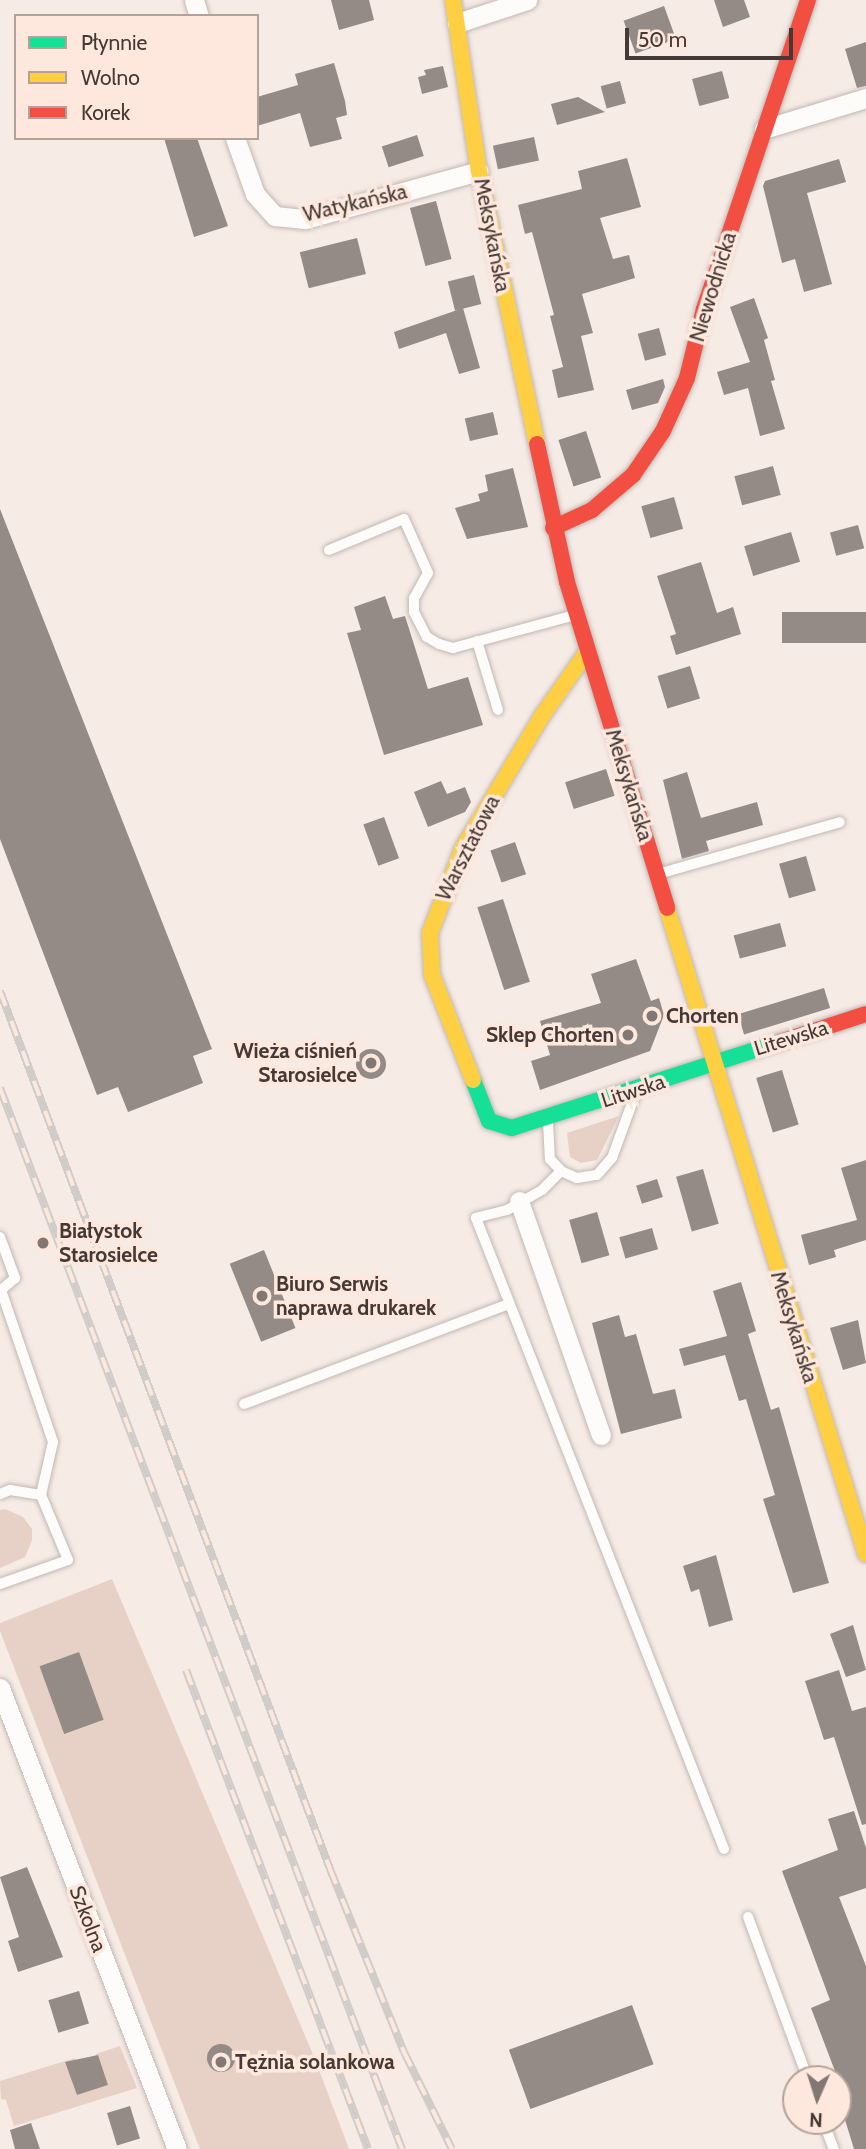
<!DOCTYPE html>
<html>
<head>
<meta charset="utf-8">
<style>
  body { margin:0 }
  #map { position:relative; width:866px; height:2149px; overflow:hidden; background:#f6ebe5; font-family:Cabin,sans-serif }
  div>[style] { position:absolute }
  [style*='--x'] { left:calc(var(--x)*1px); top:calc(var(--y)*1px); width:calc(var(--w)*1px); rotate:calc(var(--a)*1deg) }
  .green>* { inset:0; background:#e7d1c6 }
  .building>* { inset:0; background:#948b86; transform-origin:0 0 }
  .round { border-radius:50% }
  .roads { filter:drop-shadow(0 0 2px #c2b8b3) drop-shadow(0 0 2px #c2b8b3) }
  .lane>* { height:10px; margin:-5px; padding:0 5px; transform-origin:5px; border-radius:5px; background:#fefcfb }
  .street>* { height:19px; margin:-9.5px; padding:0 9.5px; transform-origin:9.5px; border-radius:9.5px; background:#fefcfb }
  .fast>* { height:16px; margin:-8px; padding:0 8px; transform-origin:8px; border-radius:8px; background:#16e098 }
  .slow>* { height:16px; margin:-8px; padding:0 8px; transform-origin:8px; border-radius:8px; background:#ffcf43 }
  .jam>* { height:16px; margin:-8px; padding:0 8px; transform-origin:8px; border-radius:8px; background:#f24e42 }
  .rail>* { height:8px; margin-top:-4px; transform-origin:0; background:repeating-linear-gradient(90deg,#fee8dd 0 16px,#cfccca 0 32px); box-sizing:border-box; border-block:2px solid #cfccca }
  .dots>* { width:19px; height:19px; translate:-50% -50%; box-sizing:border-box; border:4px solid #fee8dd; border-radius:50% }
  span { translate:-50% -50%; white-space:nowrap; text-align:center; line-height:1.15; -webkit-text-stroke:7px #fee8dd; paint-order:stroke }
  .street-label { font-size:21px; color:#443934 }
  .poi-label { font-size:21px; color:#443934; font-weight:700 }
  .left { translate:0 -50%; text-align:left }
  .right { translate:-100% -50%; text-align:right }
  .legend { position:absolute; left:14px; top:14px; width:245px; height:126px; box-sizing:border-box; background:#fee8dd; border:2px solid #b4a299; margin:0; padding:9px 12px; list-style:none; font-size:21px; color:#443934 }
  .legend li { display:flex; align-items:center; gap:14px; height:35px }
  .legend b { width:35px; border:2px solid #b4a299 }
  .north { position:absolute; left:782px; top:2065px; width:70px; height:70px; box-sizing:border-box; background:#fee8dd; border:2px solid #b4a299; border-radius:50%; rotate:183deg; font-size:19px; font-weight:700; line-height:28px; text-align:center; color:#443934 }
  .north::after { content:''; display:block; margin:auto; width:24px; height:32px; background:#827772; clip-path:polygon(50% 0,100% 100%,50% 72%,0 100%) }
  .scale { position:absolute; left:625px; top:28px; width:168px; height:32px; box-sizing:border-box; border:4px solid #443934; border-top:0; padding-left:9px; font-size:21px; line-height:24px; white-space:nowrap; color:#443934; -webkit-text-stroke:5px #fee8dd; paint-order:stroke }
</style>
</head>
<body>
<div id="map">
  <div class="green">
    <i style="clip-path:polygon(619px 1116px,597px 1160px,581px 1163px,570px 1157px,567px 1133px)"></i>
    <i style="clip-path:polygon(5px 1509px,23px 1517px,32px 1529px,32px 1541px,25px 1557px,0 1568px,0 1510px)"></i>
    <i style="clip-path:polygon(112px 1579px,314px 2057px,349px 2149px,200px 2149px,0 1631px,0 1623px)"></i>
    <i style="clip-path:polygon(120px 2046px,137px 2088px,14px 2126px,6px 2100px,1px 2099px,0 2081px,75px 2058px,76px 2063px,67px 2066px,77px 2095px,108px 2085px,96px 2054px)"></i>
  </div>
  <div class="building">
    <i style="clip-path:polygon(331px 0,369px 0,374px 20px,339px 30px)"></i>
    <i style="clip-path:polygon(714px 0,744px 0,750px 17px,723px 27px)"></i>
    <i style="left:664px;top:6px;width:35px;height:43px;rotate:70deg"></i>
    <i style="clip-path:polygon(866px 42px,866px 86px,857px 88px,845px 49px)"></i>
    <i style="clip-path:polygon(334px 63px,345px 101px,347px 115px,336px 118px,342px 139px,310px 147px,300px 113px,257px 126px,257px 97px,298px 85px,295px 74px)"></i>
    <i style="clip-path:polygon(443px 66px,448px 87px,422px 94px,418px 77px,426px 75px,424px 70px)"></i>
    <i style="left:722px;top:71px;width:28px;height:31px;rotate:75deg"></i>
    <i style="left:620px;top:81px;width:23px;height:20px;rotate:75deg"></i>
    <i style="clip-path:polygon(578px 97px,605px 112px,557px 125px,551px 104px)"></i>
    <i style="left:417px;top:135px;width:22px;height:37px;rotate:72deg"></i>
    <i style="left:534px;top:137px;width:24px;height:42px;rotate:78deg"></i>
    <i style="clip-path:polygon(164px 138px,197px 138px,228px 226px,194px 237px)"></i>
    <i style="clip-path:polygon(627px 158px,641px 207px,600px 218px,613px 259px,629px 255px,635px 278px,582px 294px,593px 333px,581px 336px,594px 390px,558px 398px,552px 370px,563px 367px,550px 316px,554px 315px,532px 232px,525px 234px,518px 205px,582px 189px,578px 171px)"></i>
    <i style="clip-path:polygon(839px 159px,846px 182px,807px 193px,832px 284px,804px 292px,795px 259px,782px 263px,763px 186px,765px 181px)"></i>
    <i style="left:436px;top:201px;width:60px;height:27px;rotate:75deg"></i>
    <i style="left:357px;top:238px;width:37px;height:59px;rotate:76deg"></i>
    <i style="left:474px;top:275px;width:30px;height:27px;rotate:76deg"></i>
    <i style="clip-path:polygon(754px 298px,768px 338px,764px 340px,775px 380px,771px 381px,785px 429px,760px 436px,748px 388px,724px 395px,717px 372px,750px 362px,730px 307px)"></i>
    <i style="clip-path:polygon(463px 308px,480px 368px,459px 374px,446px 333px,399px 349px,394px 332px)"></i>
    <i style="left:659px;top:328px;width:28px;height:22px;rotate:75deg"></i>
    <i style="clip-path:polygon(663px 379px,665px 387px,658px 403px,632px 410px,626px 390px)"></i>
    <i style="left:493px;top:412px;width:23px;height:29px;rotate:77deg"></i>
    <i style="left:586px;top:431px;width:49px;height:29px;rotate:72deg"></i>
    <i style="left:773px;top:466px;width:30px;height:40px;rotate:75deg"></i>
    <i style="clip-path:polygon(513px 468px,528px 527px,467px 539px,455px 508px,480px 501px,478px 494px,488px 491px,485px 475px)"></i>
    <i style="left:674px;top:497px;width:33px;height:34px;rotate:74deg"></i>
    <i style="clip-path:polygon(0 509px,212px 1049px,193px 1056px,203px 1083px,128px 1112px,118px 1087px,97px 1095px,0 839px)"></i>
    <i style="left:858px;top:525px;width:24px;height:29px;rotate:75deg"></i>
    <i style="left:791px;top:532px;width:31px;height:49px;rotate:73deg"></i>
    <i style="clip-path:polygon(701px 562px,717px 613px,733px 607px,741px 634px,676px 655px,670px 636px,676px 634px,657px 576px)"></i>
    <i style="clip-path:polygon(385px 596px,393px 619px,405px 616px,428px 689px,468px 677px,483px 725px,384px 755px,347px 633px,361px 630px,354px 607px)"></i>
    <i style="left:866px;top:612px;width:31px;height:84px;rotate:90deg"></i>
    <i style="left:690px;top:666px;width:34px;height:34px;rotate:73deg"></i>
    <i style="left:606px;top:769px;width:28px;height:43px;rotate:72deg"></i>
    <i style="clip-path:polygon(687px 772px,701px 818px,757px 802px,763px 825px,706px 841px,709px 851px,682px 859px,663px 780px)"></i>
    <i style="clip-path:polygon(441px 781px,447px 794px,465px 787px,471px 802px,465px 812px,428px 827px,414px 792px)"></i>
    <i style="left:384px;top:817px;width:44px;height:22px;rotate:70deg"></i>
    <i style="left:515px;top:842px;width:34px;height:26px;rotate:71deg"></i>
    <i style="left:806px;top:856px;width:36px;height:28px;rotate:74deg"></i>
    <i style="left:503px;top:899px;width:87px;height:27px;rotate:72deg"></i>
    <i style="left:780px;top:923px;width:24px;height:48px;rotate:75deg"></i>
    <i style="clip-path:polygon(636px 959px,651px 1001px,659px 998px,664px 1015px,650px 1051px,540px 1090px,531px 1061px,550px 1055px,540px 1021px,601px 1003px,591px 974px)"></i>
    <i style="left:824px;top:988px;width:21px;height:90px;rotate:73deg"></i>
    <i class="round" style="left:356px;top:1049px;width:30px;height:30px"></i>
    <i style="left:782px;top:1070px;width:57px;height:27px;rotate:73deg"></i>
    <i style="clip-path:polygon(866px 1160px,866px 1240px,834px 1250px,836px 1257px,809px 1265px,801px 1235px,857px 1220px,841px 1168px)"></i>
    <i style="left:703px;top:1169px;width:57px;height:28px;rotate:74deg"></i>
    <i style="left:657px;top:1179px;width:19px;height:22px;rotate:72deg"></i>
    <i style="left:597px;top:1212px;width:45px;height:29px;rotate:74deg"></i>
    <i style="left:652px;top:1228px;width:22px;height:34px;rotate:74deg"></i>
    <i style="left:264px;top:1250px;width:84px;height:37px;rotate:68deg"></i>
    <i style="clip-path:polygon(741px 1282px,756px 1331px,748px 1334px,771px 1410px,779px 1407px,829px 1583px,793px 1593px,763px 1499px,775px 1495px,746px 1399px,739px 1401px,725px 1355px,684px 1366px,679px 1349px,727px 1336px,713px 1291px)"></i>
    <i style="clip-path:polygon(619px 1315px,625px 1337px,636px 1334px,653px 1394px,675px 1389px,682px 1418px,621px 1434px,592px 1323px)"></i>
    <i style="clip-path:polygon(858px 1320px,866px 1363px,843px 1370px,830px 1328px)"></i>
    <i style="clip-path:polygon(716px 1555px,733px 1620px,709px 1627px,699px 1589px,691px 1592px,683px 1566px)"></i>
    <i style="clip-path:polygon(853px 1625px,866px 1670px,846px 1677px,830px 1634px)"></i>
    <i style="left:79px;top:1652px;width:72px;height:42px;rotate:70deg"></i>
    <i style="clip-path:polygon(839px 1670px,852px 1711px,866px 1707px,866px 1824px,862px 1825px,834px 1737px,824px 1740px,805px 1681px)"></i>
    <i style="clip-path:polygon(854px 1811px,866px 1848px,866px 1888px,839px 1897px,866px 1966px,866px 2149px,854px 2149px,838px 2097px,838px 2079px,811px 2008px,830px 2000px,782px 1871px,838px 1850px,828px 1819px)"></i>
    <i style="clip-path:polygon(27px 1867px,63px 1957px,18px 1972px,8px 1941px,19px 1937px,0 1877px)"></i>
    <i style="left:79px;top:1991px;width:34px;height:32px;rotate:73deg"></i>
    <i style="left:632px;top:2005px;width:63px;height:131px;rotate:70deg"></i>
    <i class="round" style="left:207px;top:2044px;width:28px;height:28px"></i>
    <i style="clip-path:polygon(98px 2055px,108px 2085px,77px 2095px,65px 2062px)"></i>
    <i style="left:130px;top:2106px;width:34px;height:24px;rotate:73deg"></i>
    <i style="clip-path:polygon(31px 2123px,40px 2149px,15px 2149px,10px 2130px)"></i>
  </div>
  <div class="roads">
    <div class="lane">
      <i style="--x:329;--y:550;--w:81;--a:-22.5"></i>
      <i style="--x:404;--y:519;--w:59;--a:66"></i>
      <i style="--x:428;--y:573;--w:29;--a:119"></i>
      <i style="--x:414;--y:598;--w:14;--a:90"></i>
      <i style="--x:414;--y:612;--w:28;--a:63"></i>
      <i style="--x:427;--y:637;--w:14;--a:30"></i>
      <i style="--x:439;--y:644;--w:15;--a:16"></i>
      <i style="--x:453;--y:648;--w:126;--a:-15.1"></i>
      <i style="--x:477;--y:641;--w:72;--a:73.1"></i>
      <i style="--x:658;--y:874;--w:189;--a:-15.9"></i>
      <i style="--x:548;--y:1122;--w:37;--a:87"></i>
      <i style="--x:550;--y:1159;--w:16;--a:47"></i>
      <i style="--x:561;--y:1171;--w:17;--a:24"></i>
      <i style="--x:577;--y:1178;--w:20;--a:-9"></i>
      <i style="--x:597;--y:1175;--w:23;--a:-49"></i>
      <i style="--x:612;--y:1158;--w:67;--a:-69.9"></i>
      <i style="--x:561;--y:1171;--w:27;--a:135"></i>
      <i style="--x:542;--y:1190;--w:40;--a:150.3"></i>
      <i style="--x:507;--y:1210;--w:32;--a:166"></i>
      <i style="--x:476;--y:1218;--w:678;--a:68.54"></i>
      <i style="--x:0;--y:1237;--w:44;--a:69.9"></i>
      <i style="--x:15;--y:1278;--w:18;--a:139"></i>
      <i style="--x:1;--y:1290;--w:161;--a:71.1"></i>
      <i style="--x:53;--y:1442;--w:54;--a:102.8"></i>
      <i style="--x:244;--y:1404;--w:283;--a:-20.7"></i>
      <i style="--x:0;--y:1494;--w:11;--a:-22"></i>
      <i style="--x:10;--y:1490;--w:31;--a:9"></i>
      <i style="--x:41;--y:1495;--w:70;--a:67.4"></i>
      <i style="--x:68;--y:1560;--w:72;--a:160.6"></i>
      <i style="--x:748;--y:1917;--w:173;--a:69.7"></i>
      <i style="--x:823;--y:2121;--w:30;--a:69"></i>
    </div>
    <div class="street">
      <i style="--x:194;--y:0;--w:17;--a:73"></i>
      <i style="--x:457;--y:23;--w:74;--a:-18.2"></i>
      <i style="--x:764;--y:129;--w:107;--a:-16.9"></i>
      <i style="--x:235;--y:138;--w:59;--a:70.3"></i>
      <i style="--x:255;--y:194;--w:30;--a:48"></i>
      <i style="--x:275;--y:216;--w:30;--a:6"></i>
      <i style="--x:305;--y:219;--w:180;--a:-15.4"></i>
      <i style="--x:519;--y:1201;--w:248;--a:70.7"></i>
      <i style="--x:0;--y:1688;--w:494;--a:69"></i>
    </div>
    <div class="fast">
      <i style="--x:473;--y:1080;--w:44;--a:68.7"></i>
      <i style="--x:489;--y:1121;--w:24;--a:17"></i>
      <i style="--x:512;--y:1128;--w:281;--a:-17.8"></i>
    </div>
    <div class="slow">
      <i style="--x:453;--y:0;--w:173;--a:81.4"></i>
      <i style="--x:479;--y:171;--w:279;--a:78"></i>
      <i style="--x:667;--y:908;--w:676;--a:72.88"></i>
      <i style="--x:473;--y:1080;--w:113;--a:-111.3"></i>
      <i style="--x:432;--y:975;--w:42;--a:-92.7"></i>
      <i style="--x:430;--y:933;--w:91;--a:-68.8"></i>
      <i style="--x:463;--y:848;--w:154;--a:-59.1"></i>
      <i style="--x:542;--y:716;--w:78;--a:-54.9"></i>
    </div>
    <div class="jam">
      <i style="--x:537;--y:444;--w:141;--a:77.7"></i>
      <i style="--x:567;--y:582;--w:341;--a:72.9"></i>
      <i style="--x:553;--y:528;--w:43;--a:-24.8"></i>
      <i style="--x:592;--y:510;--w:54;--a:-40.5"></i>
      <i style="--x:633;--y:475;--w:53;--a:-55.7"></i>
      <i style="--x:663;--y:431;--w:58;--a:-65.6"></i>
      <i style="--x:687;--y:378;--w:71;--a:-76.2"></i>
      <i style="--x:704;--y:309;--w:326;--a:-71.4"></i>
      <i style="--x:780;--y:1042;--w:90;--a:-18"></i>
    </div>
  </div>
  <div class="rail">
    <i style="--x:0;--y:991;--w:938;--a:69.4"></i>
    <i style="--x:330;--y:1869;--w:197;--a:68"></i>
    <i style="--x:404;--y:2052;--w:108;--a:63.7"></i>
    <i style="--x:0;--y:1088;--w:1135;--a:69.25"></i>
    <i style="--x:186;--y:1670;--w:512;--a:69.2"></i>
  </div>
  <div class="dots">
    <i style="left:652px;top:1016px;background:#827772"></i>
    <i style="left:628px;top:1035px;background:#827772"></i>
    <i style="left:371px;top:1063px;background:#827772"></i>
    <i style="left:43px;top:1243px;background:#827772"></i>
    <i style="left:262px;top:1296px;background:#827772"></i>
    <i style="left:221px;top:2062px;background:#827772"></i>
  </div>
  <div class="street-label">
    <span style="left:355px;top:203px;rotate:-13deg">Watykańska</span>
    <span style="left:492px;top:235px;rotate:79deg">Meksykańska</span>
    <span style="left:713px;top:287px;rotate:-73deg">Niewodnicka</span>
    <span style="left:629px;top:785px;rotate:73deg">Meksykańska</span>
    <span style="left:468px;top:848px;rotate:-63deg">Warsztatowa</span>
    <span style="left:791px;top:1038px;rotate:-17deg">Litewska</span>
    <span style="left:633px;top:1091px;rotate:-18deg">Litwska</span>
    <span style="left:794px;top:1327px;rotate:73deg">Meksykańska</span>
    <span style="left:88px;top:1919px;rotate:69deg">Szkolna</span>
  </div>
  <div class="poi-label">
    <span class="left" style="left:666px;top:1016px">Chorten</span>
    <span class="right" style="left:614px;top:1035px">Sklep Chorten</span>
    <span class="right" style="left:357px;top:1063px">Wieża ciśnień<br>Starosielce</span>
    <span class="left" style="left:59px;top:1243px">Białystok<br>Starosielce</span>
    <span class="left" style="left:276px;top:1296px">Biuro Serwis<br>naprawa drukarek</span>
    <span class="left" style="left:235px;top:2062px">Tężnia solankowa</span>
  </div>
  <ul class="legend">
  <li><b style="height:9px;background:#16e098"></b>Płynnie</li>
  <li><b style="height:9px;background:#ffcf43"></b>Wolno</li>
  <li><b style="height:9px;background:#f24e42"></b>Korek</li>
  </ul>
  <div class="north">N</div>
  <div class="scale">50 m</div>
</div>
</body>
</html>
